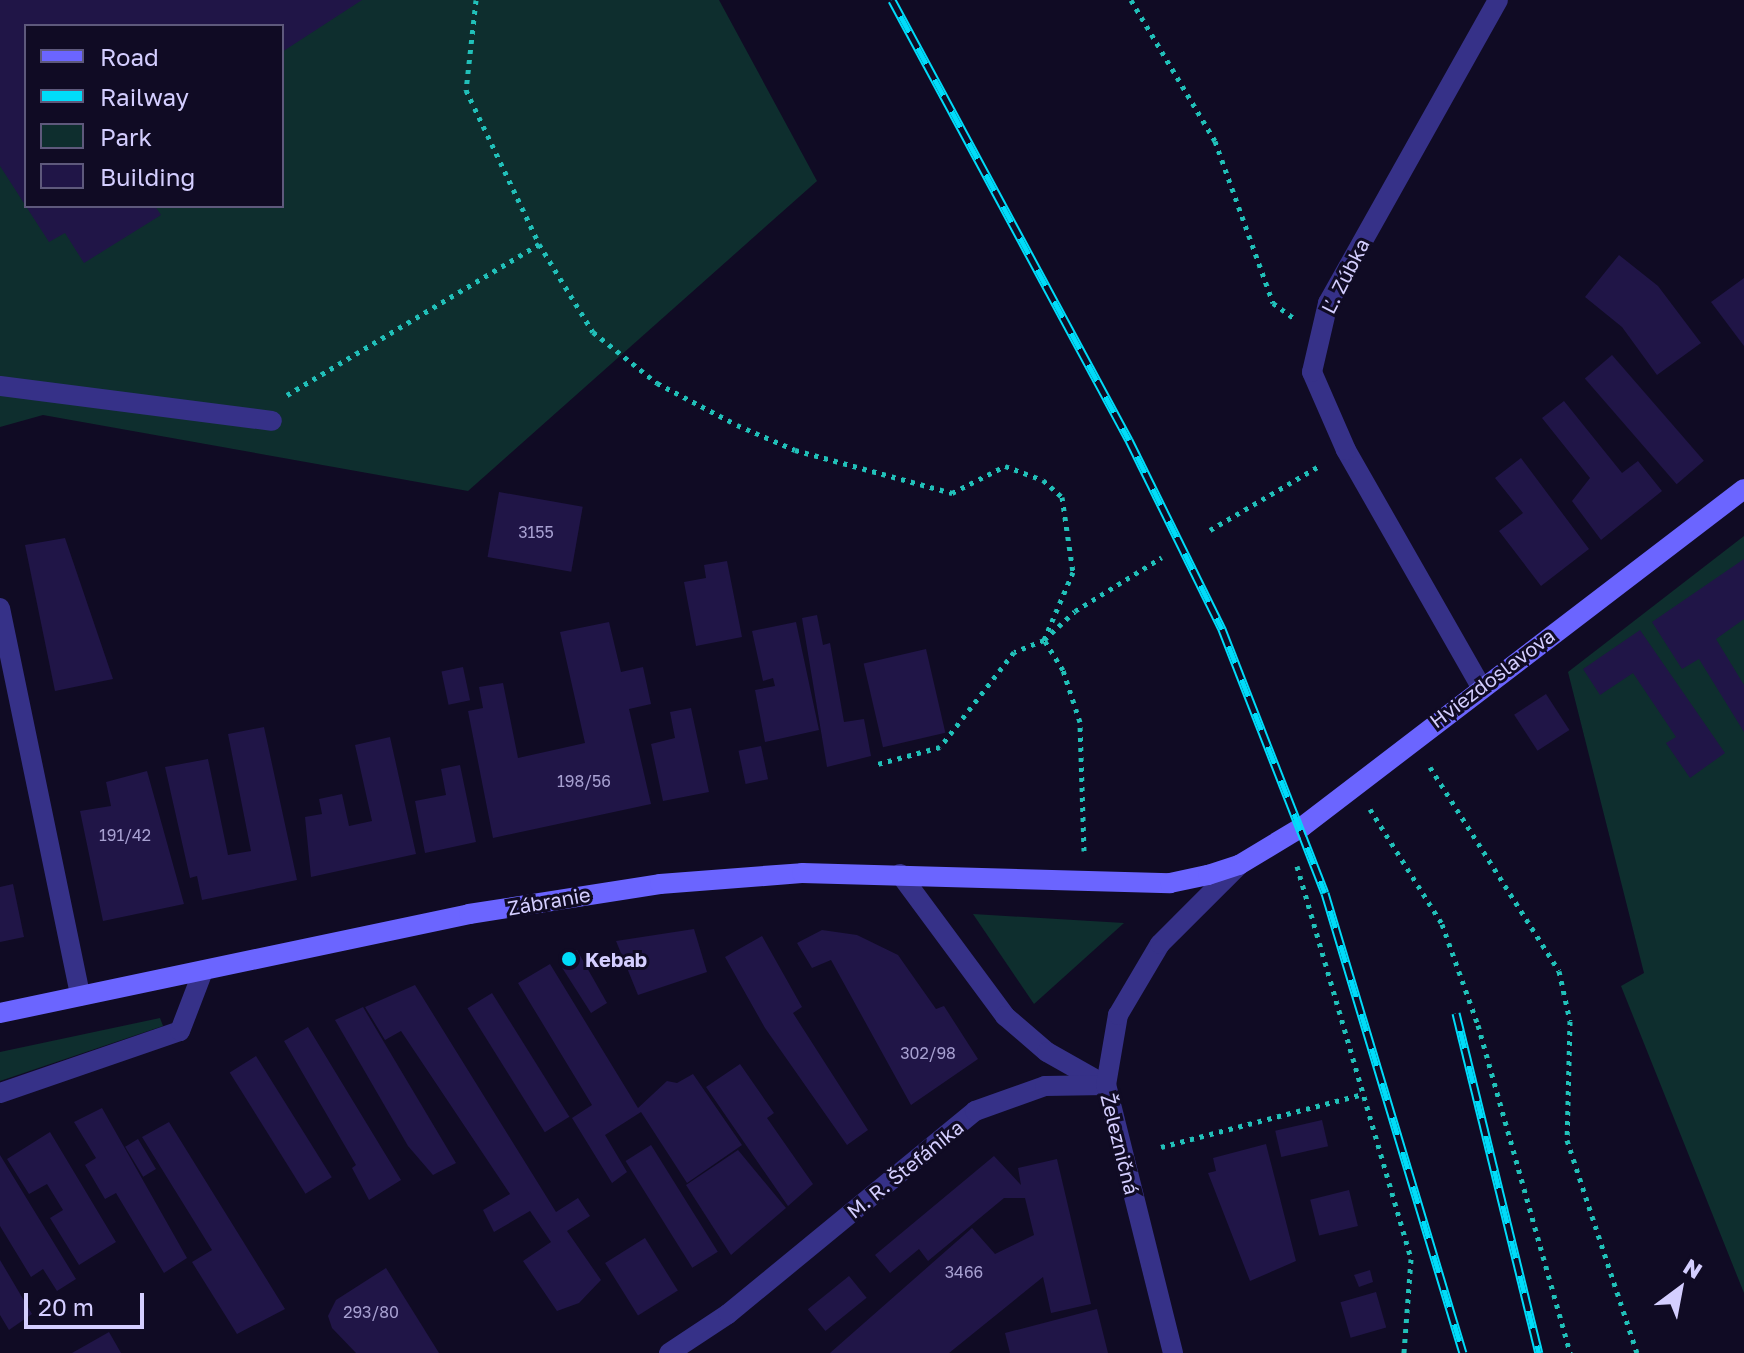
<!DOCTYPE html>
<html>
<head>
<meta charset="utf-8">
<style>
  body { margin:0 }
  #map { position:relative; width:1744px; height:1353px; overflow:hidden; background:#100b24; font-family:"Golos Text",sans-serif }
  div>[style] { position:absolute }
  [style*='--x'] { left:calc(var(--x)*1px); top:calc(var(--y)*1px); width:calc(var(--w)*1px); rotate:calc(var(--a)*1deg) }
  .green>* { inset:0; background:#0e2e2e }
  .building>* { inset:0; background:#201547; transform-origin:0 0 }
  .path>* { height:5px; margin-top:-2.5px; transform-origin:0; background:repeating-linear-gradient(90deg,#21c0b9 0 4px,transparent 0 10px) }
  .service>* { height:20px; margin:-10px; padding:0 10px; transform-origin:10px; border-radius:10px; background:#363188 }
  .minor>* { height:20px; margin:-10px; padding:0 10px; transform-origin:10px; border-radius:10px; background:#363188 }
  .secondary>* { height:20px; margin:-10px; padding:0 10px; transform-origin:10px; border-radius:10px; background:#6b65ff }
  .rail>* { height:9px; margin-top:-4.5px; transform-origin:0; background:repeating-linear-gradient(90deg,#100b24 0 18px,#00dcf9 0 36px); box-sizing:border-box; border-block:2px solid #00dcf9 }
  .dots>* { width:22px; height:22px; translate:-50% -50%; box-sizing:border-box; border:4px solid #100b24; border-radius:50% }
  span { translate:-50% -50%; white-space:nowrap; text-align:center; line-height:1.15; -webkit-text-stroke:6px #100b24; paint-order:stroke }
  .number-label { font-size:16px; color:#a7a0d1 }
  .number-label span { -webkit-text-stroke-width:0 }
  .street-label { font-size:20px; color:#d4ceff }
  .poi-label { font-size:20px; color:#d4ceff; font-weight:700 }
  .left { translate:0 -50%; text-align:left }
  .legend { position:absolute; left:24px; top:24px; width:260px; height:184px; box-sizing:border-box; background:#100b24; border:2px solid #5e597c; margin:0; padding:10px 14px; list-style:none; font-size:24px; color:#d4ceff }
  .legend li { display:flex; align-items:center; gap:16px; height:40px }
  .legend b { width:40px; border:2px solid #5e597c }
  .north { position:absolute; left:1640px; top:1249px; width:80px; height:80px; -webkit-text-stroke:6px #100b24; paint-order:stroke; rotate:32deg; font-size:22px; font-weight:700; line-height:32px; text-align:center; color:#d4ceff }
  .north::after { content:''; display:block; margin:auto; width:28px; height:36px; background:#d4ceff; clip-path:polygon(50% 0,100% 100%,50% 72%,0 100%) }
  .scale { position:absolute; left:24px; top:1293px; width:120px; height:36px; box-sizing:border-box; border:4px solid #d4ceff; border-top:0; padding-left:10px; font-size:24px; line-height:28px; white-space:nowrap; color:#d4ceff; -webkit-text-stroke:6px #100b24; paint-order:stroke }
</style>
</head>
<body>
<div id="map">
  <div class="green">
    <i style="clip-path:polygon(evenodd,0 0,719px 0,817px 181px,468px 491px,43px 415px,0 427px,0 0,26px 26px,282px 26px,282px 206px,26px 206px,26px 26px)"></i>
    <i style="clip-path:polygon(1744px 536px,1744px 1293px,1621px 986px,1644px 973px,1568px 672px)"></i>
    <i style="clip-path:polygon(973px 914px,1124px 923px,1034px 1004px)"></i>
    <i style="clip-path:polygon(160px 1018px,163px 1026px,0 1081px,0 1052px)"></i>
  </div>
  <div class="building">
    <i style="clip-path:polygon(0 0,362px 0,282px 52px,282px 26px,26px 26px,26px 206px,155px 206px,161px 215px,84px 263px,65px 233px,49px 242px,0 166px)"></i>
    <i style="clip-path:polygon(1619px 255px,1658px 286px,1701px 343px,1657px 375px,1622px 327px,1585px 297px)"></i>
    <i style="clip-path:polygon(1744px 278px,1744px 346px,1711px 302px)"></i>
    <i style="left:1612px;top:355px;width:140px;height:36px;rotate:49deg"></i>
    <i style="clip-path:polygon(1564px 401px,1622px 473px,1638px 461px,1662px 491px,1601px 540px,1572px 501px,1590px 478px,1542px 418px)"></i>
    <i style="clip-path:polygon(1521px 458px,1589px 549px,1541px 586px,1499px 531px,1523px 513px,1495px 478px)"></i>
    <i style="left:499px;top:492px;width:85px;height:66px;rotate:10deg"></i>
    <i style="clip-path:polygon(65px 538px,113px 679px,55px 691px,25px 545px)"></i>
    <i style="clip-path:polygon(1744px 559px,1744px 619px,1716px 639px,1744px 685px,1744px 732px,1699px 659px,1682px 669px,1652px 622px)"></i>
    <i style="clip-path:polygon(727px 561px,742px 637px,696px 646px,684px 582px,706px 578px,704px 565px)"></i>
    <i style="clip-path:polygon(817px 615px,823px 645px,830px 643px,844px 722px,864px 719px,871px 756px,827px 767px,802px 618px)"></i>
    <i style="clip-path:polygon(609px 622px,621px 672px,643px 667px,651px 704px,629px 709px,651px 804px,493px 838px,468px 711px,483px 708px,479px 687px,503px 683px,518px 758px,585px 743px,560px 632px)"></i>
    <i style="clip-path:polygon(796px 622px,819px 730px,765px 742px,755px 690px,775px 686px,773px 678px,763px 681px,752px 631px)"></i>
    <i style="clip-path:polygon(1640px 630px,1725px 753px,1690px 778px,1666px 743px,1676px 737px,1633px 673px,1600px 695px,1583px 669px)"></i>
    <i style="left:926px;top:649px;width:86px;height:64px;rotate:77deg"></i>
    <i style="left:463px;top:667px;width:34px;height:22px;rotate:78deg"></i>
    <i style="left:1546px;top:694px;width:43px;height:38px;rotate:57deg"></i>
    <i style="clip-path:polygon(691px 708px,709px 792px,663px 801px,651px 744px,675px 738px,670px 712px)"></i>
    <i style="clip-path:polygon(264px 727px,297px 880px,202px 900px,197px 876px,190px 878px,165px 767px,208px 759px,228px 855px,251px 851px,228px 734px)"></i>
    <i style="clip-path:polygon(390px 737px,416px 854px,311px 877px,305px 817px,322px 814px,319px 799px,342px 794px,349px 826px,372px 821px,355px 745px)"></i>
    <i style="left:761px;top:746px;width:34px;height:23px;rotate:78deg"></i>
    <i style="clip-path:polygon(460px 765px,476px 842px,425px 853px,415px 801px,446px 795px,441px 769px)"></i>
    <i style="clip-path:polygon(147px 771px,184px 904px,103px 921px,80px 811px,111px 806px,106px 782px)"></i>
    <i style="clip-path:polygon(13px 884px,24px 937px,0 942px,0 887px)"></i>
    <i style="clip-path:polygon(694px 929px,707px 972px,638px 995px,616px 941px)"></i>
    <i style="clip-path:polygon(822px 930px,857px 935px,898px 955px,936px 1009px,944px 1006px,978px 1059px,911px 1105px,831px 960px,812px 968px,797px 943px)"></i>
    <i style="clip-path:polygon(762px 936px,802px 1007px,793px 1013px,868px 1130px,847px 1145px,765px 1028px,725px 957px)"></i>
    <i style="clip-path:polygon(577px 950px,607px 1003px,591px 1013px,561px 966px,559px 954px)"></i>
    <i style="clip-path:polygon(550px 964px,638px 1108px,667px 1081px,677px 1083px,693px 1074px,742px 1145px,687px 1183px,641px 1112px,605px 1135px,627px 1172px,612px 1183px,572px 1118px,592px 1105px,518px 983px)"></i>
    <i style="clip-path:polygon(415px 985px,556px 1212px,578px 1198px,590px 1216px,567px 1231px,601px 1280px,579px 1303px,557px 1311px,523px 1261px,551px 1242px,530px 1211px,494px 1232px,483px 1210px,510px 1194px,401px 1031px,385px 1040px,365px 1007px)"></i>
    <i style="left:492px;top:993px;width:146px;height:29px;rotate:58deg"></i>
    <i style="clip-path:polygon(363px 1007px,456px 1163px,433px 1175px,408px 1146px,335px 1020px)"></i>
    <i style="clip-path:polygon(308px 1027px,401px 1180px,369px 1200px,352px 1168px,356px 1165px,284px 1041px)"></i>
    <i style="left:256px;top:1056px;width:143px;height:31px;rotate:58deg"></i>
    <i style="clip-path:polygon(740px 1064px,774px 1113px,767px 1118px,813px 1184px,788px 1206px,706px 1087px)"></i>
    <i style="clip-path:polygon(102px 1108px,187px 1258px,164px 1273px,116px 1193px,105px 1199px,85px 1165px,96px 1158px,74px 1122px)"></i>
    <i style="left:1322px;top:1120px;width:27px;height:48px;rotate:77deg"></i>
    <i style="clip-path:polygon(169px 1122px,285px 1309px,237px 1334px,192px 1262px,212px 1250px,142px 1137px)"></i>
    <i style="clip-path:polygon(50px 1132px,116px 1242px,79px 1265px,50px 1218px,63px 1210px,47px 1184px,29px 1194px,7px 1159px)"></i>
    <i style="left:138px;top:1139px;width:35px;height:15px;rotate:59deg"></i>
    <i style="clip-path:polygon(1266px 1144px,1296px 1261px,1250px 1281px,1208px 1173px,1216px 1171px,1213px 1158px)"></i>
    <i style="left:651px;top:1145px;width:126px;height:30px;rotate:58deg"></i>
    <i style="clip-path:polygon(738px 1150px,786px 1208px,731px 1255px,686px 1185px)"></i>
    <i style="clip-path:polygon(0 1155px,76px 1279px,57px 1291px,43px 1269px,31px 1277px,0 1226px)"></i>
    <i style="clip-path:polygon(994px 1156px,1021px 1185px,1018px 1168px,1057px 1159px,1091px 1304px,1051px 1313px,1043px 1277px,949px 1353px,830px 1353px,972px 1228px,995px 1254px,1034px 1235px,1025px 1198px,1004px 1198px,928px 1261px,919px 1249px,890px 1273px,875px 1255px)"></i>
    <i style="left:1349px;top:1190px;width:37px;height:40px;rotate:76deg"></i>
    <i style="left:645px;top:1238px;width:62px;height:47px;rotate:58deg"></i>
    <i style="clip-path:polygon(0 1260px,32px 1314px,9px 1330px,0 1315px)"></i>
    <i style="clip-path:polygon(386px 1268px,439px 1353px,356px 1353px,332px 1328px,328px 1316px,336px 1300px)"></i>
    <i style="clip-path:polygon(1370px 1270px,1373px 1282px,1359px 1287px,1354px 1275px)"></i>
    <i style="left:849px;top:1276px;width:28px;height:53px;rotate:51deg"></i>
    <i style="left:1376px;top:1292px;width:37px;height:37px;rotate:74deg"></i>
    <i style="clip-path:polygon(1097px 1309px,1108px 1353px,1010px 1353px,1005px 1333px)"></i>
    <i style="clip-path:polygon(109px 1332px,121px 1353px,72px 1353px)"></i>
  </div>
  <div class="path">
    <i style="--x:476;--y:0;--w:91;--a:96.3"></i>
    <i style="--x:466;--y:90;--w:170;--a:64.6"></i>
    <i style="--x:1131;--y:0;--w:164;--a:59.2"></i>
    <i style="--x:1215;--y:141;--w:172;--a:70.3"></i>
    <i style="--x:1273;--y:303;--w:29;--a:36"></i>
    <i style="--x:287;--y:395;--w:294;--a:-30.9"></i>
    <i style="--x:539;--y:244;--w:103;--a:58.5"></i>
    <i style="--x:593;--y:332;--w:82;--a:38.6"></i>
    <i style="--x:657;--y:383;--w:90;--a:27.7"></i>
    <i style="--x:737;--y:425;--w:63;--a:23.3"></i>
    <i style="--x:795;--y:450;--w:163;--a:15.3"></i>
    <i style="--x:952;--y:493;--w:59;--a:-27"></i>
    <i style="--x:1005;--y:466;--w:40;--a:20.2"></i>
    <i style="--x:1043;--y:480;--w:25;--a:42"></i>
    <i style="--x:1062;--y:497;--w:76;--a:81.7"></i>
    <i style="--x:1073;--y:572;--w:74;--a:113.1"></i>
    <i style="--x:1044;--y:640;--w:32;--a:158"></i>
    <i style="--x:1014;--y:652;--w:120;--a:127.9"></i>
    <i style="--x:940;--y:747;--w:68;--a:164.7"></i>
    <i style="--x:1210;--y:530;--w:129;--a:-30.4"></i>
    <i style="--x:1430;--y:767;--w:241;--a:57.7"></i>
    <i style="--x:1559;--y:971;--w:51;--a:77.6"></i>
    <i style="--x:1570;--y:1021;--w:119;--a:91.4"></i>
    <i style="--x:1567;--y:1140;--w:224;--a:71.8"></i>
    <i style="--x:1370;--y:809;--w:136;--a:57.9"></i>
    <i style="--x:1442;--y:924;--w:107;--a:70.4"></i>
    <i style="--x:1478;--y:1025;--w:341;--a:74.3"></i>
    <i style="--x:1084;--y:851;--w:129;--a:-91.8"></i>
    <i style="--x:1080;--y:722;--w:55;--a:-108.1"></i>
    <i style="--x:1063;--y:670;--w:36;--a:-122"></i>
    <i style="--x:1044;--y:640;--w:42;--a:-43.1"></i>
    <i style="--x:1075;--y:611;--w:102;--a:-31.8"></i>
    <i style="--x:1297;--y:866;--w:409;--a:73.8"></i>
    <i style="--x:1411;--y:1259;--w:94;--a:94.3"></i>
    <i style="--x:1161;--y:1147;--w:209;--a:-14.7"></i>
  </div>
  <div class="service">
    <i style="--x:0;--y:386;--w:274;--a:7.3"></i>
  </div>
  <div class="minor">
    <i style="--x:0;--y:608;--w:396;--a:78.3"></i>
    <i style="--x:1480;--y:685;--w:271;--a:-119.7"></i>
    <i style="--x:1346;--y:450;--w:85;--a:-113.6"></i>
    <i style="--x:1312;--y:372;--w:71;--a:-76.9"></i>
    <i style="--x:1328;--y:303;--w:347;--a:-60.7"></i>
    <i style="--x:900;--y:874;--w:177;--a:53.5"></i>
    <i style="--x:1005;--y:1016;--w:55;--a:40.6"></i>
    <i style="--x:1047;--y:1052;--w:63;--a:29.4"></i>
    <i style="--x:0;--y:1093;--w:190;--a:-19"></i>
    <i style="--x:180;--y:1031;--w:64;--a:-69"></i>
    <i style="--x:669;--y:1353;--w:71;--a:-33.5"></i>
    <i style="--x:728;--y:1314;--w:320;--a:-39.4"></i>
    <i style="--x:975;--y:1111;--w:74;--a:-19.7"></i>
    <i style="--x:1045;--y:1086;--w:61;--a:-0.9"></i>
    <i style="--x:1173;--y:1353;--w:276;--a:-104"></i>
    <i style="--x:1106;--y:1085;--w:71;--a:-80.3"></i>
    <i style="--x:1118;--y:1015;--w:82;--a:-59.4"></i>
    <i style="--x:1160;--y:944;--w:112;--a:-45"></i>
  </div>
  <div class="secondary">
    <i style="--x:0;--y:1013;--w:479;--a:-11.9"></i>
    <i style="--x:469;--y:914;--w:193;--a:-8.9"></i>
    <i style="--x:660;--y:884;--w:142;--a:-4.4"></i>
    <i style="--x:802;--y:873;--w:368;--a:1.6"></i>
    <i style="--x:1170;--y:883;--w:39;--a:-12"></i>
    <i style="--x:1208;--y:875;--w:33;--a:-18"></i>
    <i style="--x:1239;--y:865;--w:74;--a:-31.1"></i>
    <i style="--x:1302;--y:827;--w:556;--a:-37.41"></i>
  </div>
  <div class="rail">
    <i style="--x:892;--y:0;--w:500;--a:61.7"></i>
    <i style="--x:1129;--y:440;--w:211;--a:63.8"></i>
    <i style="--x:1222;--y:629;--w:283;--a:68.7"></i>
    <i style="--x:1325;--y:893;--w:480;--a:73.3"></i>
    <i style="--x:1456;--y:1013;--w:350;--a:76.3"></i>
  </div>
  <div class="dots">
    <i style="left:569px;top:959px;background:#00dcf9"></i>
  </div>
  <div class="number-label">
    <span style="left:536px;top:532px">3155</span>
    <span style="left:584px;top:781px">198/56</span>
    <span style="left:125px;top:835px">191/42</span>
    <span style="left:928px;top:1053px">302/98</span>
    <span style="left:964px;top:1272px">3466</span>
    <span style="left:371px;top:1312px">293/80</span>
  </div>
  <div class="street-label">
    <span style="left:1345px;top:276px;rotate:-63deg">Ľ. Zúbka</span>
    <span style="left:1492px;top:678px;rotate:-37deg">Hviezdoslavova</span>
    <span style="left:549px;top:901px;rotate:-10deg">Zábranie</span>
    <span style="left:1120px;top:1144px;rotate:76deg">Železničná</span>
    <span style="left:905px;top:1169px;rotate:-39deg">M. R. Štefánika</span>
  </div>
  <div class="poi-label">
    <span class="left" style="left:585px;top:959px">Kebab</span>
  </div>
  <ul class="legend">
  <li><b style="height:10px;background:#6b65ff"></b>Road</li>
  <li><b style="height:10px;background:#00dcf9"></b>Railway</li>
  <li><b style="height:22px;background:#0e2e2e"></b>Park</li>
  <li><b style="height:22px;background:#201547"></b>Building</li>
  </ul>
  <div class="north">N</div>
  <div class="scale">20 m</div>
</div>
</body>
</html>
